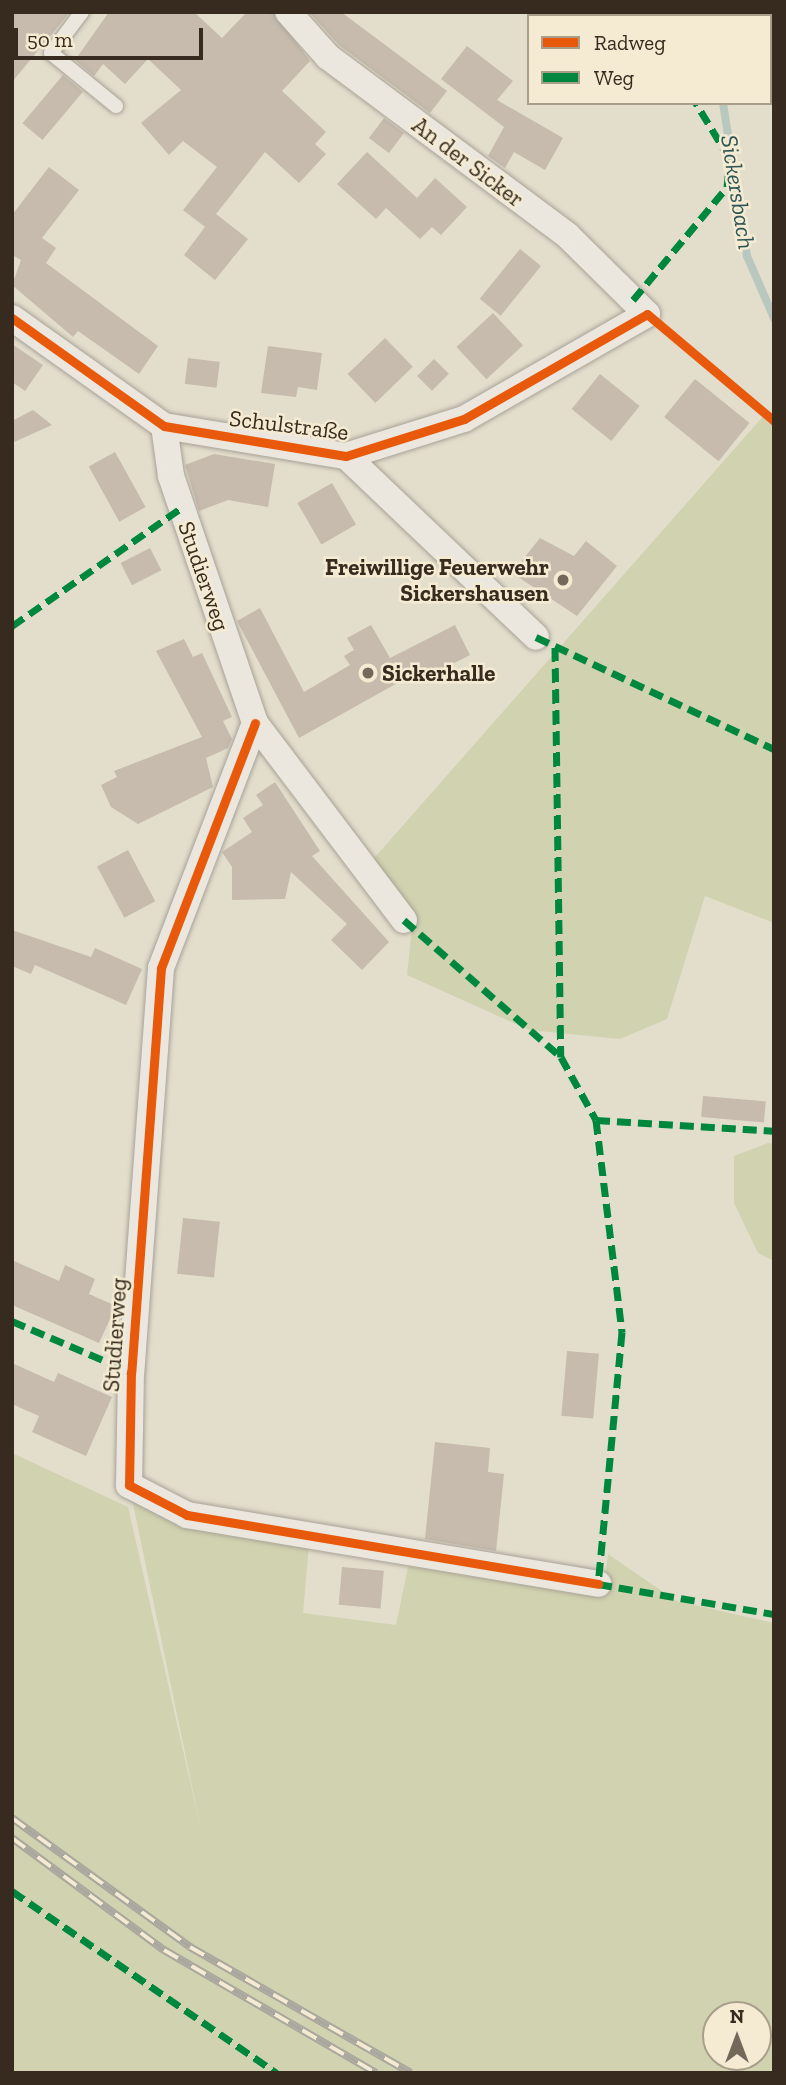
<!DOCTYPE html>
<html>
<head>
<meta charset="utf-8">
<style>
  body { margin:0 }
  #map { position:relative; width:786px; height:2085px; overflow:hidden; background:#e3ddcc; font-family:"Zilla Slab",serif }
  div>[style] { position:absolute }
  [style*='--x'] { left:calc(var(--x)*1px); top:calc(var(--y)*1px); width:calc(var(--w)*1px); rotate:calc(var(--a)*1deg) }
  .green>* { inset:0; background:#d1d2af }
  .stream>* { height:8px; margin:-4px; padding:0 4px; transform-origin:4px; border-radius:4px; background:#b8c8be }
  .building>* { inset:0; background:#c6bbad; transform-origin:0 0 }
  .roads { filter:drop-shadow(0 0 2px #a8a296) drop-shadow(0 0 2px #a8a296) }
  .service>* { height:14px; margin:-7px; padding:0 7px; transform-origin:7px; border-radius:7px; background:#ebe7de }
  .minor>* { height:26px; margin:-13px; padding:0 13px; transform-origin:13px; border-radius:13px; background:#ebe7de }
  .rail>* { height:8px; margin-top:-4px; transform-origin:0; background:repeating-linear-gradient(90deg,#f4ebd2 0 16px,#aaa79e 0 32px); box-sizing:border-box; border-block:2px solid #aaa79e }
  .quiet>* { height:7px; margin-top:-3.5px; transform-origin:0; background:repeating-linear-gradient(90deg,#00873e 0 14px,transparent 0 21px) }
  .cycleway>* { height:9px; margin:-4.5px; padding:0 4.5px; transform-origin:4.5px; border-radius:4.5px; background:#e8590c }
  .dots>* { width:19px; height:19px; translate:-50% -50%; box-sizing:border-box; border:4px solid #f4ebd2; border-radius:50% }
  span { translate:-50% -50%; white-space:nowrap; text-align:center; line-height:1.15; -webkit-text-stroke:5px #f4ebd2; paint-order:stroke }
  .street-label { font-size:23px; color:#362b1e }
  .poi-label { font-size:23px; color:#362b1e; font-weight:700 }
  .right { translate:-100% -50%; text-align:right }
  .left { translate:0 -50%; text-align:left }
  .water-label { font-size:24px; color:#2e5554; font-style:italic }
  .frame { position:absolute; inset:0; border:14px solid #362b1e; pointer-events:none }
  .legend { position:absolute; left:527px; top:14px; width:245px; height:91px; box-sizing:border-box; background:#f4ebd2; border:2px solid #a89e8a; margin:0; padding:9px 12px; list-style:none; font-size:21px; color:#362b1e }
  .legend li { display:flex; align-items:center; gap:14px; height:35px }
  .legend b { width:35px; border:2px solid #a89e8a }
  .north { position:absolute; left:702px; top:2001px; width:70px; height:70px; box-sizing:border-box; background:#f4ebd2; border:2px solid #a89e8a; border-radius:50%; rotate:0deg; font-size:19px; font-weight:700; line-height:28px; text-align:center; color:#362b1e }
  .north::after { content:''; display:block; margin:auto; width:24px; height:32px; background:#73695b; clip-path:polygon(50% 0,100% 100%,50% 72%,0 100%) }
  .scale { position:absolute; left:14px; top:28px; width:189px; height:32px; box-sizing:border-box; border:4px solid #362b1e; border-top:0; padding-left:9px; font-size:21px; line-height:24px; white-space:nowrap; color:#362b1e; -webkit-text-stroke:5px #f4ebd2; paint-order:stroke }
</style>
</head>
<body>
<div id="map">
  <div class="green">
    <i style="clip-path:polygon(766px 413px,774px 423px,774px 923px,705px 896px,667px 1019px,620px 1039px,529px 1030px,407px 975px,412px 928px,369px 864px)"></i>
    <i style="clip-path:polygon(768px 1143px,774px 1144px,774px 1261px,758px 1253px,734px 1203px,734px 1156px)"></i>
    <i style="clip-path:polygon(evenodd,12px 1453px,128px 1507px,202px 1834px,129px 1485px,187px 1515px,310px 1533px,303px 1613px,396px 1625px,410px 1558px,604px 1588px,608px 1554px,676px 1601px,774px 1623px,774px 2073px,12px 2073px,12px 1453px,716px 2015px,758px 2015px,758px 2057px,716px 2057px,716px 2015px)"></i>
  </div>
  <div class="stream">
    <i style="--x:653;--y:12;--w:6;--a:45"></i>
    <i style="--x:723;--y:103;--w:155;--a:81.1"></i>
    <i style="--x:747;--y:256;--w:68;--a:66.5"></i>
  </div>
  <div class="building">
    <i style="clip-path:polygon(12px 12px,70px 12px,12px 82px)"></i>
    <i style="clip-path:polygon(109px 12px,194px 12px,222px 38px,247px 12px,273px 12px,310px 61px,282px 91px,326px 132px,315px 144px,326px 154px,299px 183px,265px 152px,216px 214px,248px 239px,215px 280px,184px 255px,205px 227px,183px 210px,217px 167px,183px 141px,169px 155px,141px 123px,181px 90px,148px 59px,125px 84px,103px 64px,94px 76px,75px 60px)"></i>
    <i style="clip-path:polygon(309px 12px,341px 12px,447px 91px,430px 113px,339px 45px)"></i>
    <i style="clip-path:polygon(467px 46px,513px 81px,497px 100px,563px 138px,545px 170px,514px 152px,505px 168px,488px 156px,504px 127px,441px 79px)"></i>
    <i style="left:63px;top:75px;width:26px;height:63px;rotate:40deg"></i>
    <i style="left:384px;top:118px;width:25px;height:25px;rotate:37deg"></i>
    <i style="clip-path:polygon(367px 152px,417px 198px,435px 178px,467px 207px,441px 235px,432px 227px,420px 239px,386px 208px,376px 219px,337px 184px)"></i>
    <i style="clip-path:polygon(49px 167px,79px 190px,42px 238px,56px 248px,46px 263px,158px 346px,139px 374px,78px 331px,73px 337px,12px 285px,21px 260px,12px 255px,12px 215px)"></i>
    <i style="left:520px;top:249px;width:27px;height:64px;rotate:39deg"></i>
    <i style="left:493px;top:313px;width:44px;height:50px;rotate:47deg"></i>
    <i style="left:385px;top:338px;width:40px;height:52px;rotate:46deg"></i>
    <i style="clip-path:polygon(12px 344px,43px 365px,25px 391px,12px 382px)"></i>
    <i style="clip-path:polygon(268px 346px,322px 353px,317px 390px,298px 387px,296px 397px,261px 393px)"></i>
    <i style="left:188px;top:358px;width:32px;height:26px;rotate:7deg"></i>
    <i style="left:434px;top:359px;width:21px;height:24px;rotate:45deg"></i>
    <i style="left:600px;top:374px;width:51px;height:45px;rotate:39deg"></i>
    <i style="left:695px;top:379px;width:70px;height:49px;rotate:39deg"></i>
    <i style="clip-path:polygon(33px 410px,52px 425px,12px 443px,12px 421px)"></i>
    <i style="left:115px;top:452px;width:63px;height:30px;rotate:61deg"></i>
    <i style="clip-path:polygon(214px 454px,275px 464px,268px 507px,228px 500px,199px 511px,185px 465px)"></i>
    <i style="left:332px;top:483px;width:48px;height:40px;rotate:60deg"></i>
    <i style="clip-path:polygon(540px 538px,574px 556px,586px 541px,617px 566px,577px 616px,512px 573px)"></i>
    <i style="left:150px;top:548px;width:25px;height:33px;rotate:63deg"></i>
    <i style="clip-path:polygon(260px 608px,304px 692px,350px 665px,344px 656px,354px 650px,347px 638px,371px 625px,390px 658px,455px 625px,470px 655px,423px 679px,419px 671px,299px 738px,237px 621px)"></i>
    <i style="clip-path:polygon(184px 639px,193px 657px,202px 653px,232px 717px,223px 721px,232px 739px,228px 748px,206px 758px,213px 787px,138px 824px,111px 807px,101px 785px,117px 777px,114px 771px,202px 737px,156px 651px)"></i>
    <i style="clip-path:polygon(275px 782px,320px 851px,312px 856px,389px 942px,362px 970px,331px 940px,347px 924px,291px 872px,285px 899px,232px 900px,232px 867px,222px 852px,252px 832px,243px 818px,263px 805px,256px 795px)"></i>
    <i style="left:128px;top:850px;width:58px;height:35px;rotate:62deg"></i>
    <i style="clip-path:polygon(12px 930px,91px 957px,95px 948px,142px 969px,126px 1005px,35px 965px,31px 974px,12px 966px)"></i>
    <i style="left:703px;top:1096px;width:63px;height:21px;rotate:5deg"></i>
    <i style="left:183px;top:1218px;width:37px;height:56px;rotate:6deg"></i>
    <i style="clip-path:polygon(12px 1260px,59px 1281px,65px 1265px,95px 1279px,89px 1294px,116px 1306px,99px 1343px,12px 1305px)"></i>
    <i style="left:567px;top:1351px;width:32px;height:65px;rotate:5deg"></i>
    <i style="clip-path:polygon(12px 1363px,54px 1382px,58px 1373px,112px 1397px,86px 1456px,32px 1432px,39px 1416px,12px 1404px)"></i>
    <i style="clip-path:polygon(435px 1442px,490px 1448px,488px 1472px,504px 1474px,496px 1551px,425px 1539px)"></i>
    <i style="left:342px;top:1567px;width:42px;height:38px;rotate:5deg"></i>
  </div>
  <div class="roads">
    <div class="service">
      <i style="--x:82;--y:12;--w:51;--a:127.1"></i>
      <i style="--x:51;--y:53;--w:84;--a:39.2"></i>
    </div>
    <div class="minor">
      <i style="--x:12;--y:318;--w:186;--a:35.4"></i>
      <i style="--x:164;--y:426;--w:184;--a:9.4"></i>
      <i style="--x:346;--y:456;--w:124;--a:-17.4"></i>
      <i style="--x:464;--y:419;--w:211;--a:-29.8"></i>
      <i style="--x:647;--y:314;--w:112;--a:-135.4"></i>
      <i style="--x:567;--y:235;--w:298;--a:-143.3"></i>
      <i style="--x:328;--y:57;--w:60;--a:-131.6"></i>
      <i style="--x:164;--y:426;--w:50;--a:82"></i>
      <i style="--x:171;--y:476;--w:261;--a:71.2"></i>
      <i style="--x:255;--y:723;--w:247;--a:52.9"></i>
      <i style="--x:346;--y:456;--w:262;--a:43.6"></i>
      <i style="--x:255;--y:723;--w:262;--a:111"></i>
      <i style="--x:161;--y:968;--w:405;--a:94.2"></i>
      <i style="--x:131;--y:1372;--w:113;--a:91"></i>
      <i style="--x:129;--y:1485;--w:65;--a:27.3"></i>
      <i style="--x:187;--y:1515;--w:417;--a:9.5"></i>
    </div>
  </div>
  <div class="rail">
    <i style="--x:12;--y:1818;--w:220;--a:35.9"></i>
    <i style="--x:190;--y:1947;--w:254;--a:29.7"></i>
    <i style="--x:12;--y:1838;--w:189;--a:36.4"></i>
    <i style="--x:164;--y:1950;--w:245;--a:30.1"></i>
  </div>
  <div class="quiet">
    <i style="--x:600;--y:12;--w:6;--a:45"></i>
    <i style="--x:633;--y:300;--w:147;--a:-50.2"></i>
    <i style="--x:727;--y:187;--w:28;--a:-84"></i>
    <i style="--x:730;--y:159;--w:66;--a:-121.3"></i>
    <i style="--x:12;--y:626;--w:206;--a:-34.9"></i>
    <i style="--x:536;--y:637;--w:263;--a:25.2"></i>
    <i style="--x:555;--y:647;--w:410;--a:89.2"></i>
    <i style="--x:404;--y:920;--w:208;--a:41.1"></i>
    <i style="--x:561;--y:1057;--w:72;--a:60.9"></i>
    <i style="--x:596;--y:1120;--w:214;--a:83"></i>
    <i style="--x:622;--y:1332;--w:253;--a:95.4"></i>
    <i style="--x:598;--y:1584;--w:179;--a:9.7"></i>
    <i style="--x:596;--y:1120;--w:178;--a:3.5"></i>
    <i style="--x:12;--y:1321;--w:129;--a:23.2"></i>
    <i style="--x:12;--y:1891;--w:321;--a:34.5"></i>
  </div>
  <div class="cycleway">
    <i style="--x:12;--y:318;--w:186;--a:35.4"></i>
    <i style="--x:164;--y:426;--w:184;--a:9.4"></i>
    <i style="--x:346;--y:456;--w:124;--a:-17.4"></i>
    <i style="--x:464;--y:419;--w:211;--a:-29.8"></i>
    <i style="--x:647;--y:314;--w:166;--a:40.1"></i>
    <i style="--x:255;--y:723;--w:262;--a:111"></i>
    <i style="--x:161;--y:968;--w:405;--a:94.2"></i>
    <i style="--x:131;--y:1372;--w:113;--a:91"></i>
    <i style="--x:129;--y:1485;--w:65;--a:27.3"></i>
    <i style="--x:187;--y:1515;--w:417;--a:9.5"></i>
  </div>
  <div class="dots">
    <i style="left:563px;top:580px;background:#73695b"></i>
    <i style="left:368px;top:673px;background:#73695b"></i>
  </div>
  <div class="street-label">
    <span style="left:468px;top:162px;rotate:37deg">An der Sicker</span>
    <span style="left:289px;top:425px;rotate:7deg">Schulstraße</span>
    <span style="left:204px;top:576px;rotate:71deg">Studierweg</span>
    <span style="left:115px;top:1335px;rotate:-86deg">Studierweg</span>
  </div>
  <div class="poi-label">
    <span class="right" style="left:549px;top:580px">Freiwillige Feuerwehr<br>Sickershausen</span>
    <span class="left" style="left:382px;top:673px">Sickerhalle</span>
  </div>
  <div class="water-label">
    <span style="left:738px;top:192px;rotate:81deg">Sickersbach</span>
  </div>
  <div class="frame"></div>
  <ul class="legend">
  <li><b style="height:9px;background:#e8590c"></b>Radweg</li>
  <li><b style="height:9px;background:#00873e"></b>Weg</li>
  </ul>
  <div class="north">N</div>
  <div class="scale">50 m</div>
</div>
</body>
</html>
